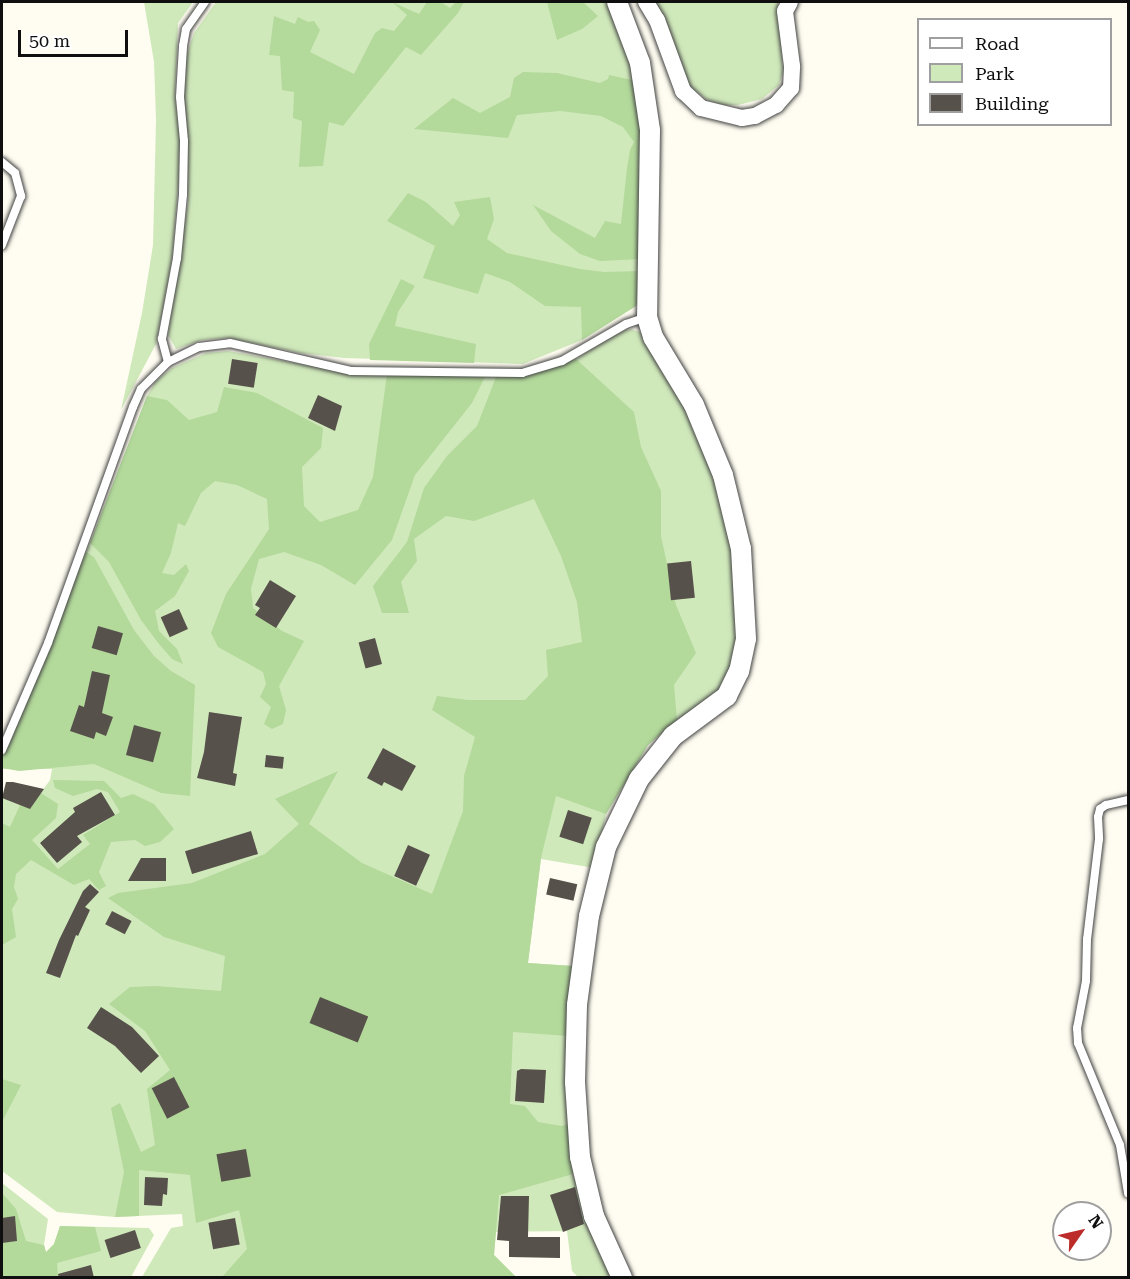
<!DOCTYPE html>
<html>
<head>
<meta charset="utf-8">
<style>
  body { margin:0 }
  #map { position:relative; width:1130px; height:1279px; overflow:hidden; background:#fffdf1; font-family:"Roboto Serif",serif }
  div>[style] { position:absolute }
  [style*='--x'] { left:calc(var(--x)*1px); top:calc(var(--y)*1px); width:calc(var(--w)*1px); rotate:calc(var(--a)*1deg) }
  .green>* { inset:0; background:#d0e9bb }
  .forest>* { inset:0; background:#b3d99b }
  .building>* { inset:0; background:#57514b; transform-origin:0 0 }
  .roads { filter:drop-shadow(0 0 2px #424242) drop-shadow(0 0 2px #424242) }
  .service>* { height:8px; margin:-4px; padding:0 4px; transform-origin:4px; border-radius:4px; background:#fff }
  .minor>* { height:16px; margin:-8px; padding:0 8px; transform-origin:8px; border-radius:8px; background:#fff }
  .tertiary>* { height:20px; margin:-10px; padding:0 10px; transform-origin:10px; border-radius:10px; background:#fff }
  span { translate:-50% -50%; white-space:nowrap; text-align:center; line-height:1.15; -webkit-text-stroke:6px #fff; paint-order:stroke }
  .frame { position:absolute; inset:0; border:3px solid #0f0f0f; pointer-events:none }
  .legend { position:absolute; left:917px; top:18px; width:195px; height:108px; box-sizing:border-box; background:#fff; border:2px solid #9f9f9f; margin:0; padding:8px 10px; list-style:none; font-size:18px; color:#0f0f0f }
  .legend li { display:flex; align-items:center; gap:12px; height:30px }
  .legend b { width:30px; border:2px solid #9f9f9f }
  .north { position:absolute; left:1052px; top:1201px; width:60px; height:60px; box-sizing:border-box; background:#fff; border:2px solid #9f9f9f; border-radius:50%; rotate:56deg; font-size:16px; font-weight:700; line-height:24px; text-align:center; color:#0f0f0f }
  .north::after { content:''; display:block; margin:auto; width:21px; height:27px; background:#bc2c2a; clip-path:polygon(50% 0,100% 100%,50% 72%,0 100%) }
  .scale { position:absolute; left:18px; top:30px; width:110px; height:27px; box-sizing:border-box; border:3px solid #0f0f0f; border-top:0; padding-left:8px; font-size:18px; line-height:21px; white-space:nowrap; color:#0f0f0f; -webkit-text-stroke:4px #fff; paint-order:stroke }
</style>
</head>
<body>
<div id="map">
  <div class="green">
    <i style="clip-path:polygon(144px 2px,193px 2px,178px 23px,175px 94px,181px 150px,172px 261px,156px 344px,121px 410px,142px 313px,153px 245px,156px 120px,154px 62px)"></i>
    <i style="clip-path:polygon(216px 2px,613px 2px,649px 135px,636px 306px,582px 340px,523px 364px,344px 358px,301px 353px,228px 338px,202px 340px,176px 349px,168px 335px,188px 203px,188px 142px,183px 99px,186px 57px,194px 33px)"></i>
    <i style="clip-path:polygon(652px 2px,778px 2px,783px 72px,779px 85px,762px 99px,738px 105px,723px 105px,708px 100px,694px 90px,684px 78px)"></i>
    <i style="clip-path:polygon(631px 329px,640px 332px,647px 340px,706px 446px,734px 535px,737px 635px,729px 676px,718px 691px,662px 731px,648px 745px,606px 814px,594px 868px,541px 859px,528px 963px,573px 966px,567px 1051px,573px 1174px,598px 1238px,619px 1277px,578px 1277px,572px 1271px,567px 1231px,496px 1232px,494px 1255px,516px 1277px,142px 1277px,171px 1228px,183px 1226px,182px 1214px,115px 1217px,57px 1212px,2px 1171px,2px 798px,30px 808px,50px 780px,52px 769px,3px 769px,2px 758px,94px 533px,147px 396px,156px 381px,172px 368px,206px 353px,228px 351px,350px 373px,525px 376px,576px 359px,620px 331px)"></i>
    <i style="clip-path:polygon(2px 1183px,48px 1219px,44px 1245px,46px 1253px,54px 1244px,60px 1226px,149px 1228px,154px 1235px,131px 1277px,2px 1277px)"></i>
  </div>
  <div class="forest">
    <i style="clip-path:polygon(392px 2px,419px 14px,427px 2px,441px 2px,450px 8px,456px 2px,464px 2px,458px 13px,421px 55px,406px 47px,343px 126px,329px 122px,323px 166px,299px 167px,302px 121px,293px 118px,294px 92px,282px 90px,280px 56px,269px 55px,274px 16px,295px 24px,298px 17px,308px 22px,314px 21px,320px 30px,310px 52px,354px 74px,375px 33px,382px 28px,394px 31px,407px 15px)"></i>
    <i style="clip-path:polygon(547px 2px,583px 2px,598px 16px,582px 29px,557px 40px)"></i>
    <i style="clip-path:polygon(523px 72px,557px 73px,600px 83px,608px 79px,609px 75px,641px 82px,641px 259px,600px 261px,580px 254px,551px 231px,533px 205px,595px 238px,605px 221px,621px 224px,627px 168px,630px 150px,634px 142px,623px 127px,601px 116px,560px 111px,517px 115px,508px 138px,414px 129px,453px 98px,480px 113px,510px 97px,514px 78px)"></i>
    <i style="clip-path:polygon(408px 193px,426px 202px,453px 226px,460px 215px,454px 202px,490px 197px,494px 219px,487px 239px,507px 253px,580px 269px,604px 272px,641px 271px,640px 297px,636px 306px,582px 340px,581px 307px,545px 306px,510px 282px,485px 273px,478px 294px,423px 278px,435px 246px,387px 221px)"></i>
    <i style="clip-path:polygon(401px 279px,415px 286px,398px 312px,395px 326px,476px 344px,474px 363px,370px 360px,369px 344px)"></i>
    <i style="clip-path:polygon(576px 359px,634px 412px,641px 447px,661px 491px,661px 536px,676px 605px,696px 653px,674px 685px,677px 720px,648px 745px,606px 814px,556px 796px,541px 858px,528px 963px,573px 966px,568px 1036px,513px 1032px,510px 1104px,525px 1106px,538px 1122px,562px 1126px,570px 1123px,573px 1174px,499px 1195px,494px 1255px,516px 1277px,222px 1277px,247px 1249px,239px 1210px,196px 1223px,190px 1175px,139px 1170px,139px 1216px,115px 1217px,124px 1172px,111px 1108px,120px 1103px,141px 1152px,155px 1145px,147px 1089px,170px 1070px,145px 1031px,109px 1004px,130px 987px,156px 986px,221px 991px,225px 956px,164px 937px,108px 898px,118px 893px,192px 883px,265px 854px,299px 824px,275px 799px,338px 771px,309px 824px,362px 863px,432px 894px,463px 811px,464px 776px,475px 737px,432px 710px,437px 696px,468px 700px,525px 700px,548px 676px,546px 650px,582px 642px,577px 602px,561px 556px,534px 499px,474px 521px,446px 516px,414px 539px,417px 561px,401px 582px,409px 613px,382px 613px,373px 586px,407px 542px,424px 488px,447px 456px,477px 426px,496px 377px,525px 376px)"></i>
    <i style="clip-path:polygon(387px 374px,485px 377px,472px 403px,415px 475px,392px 540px,355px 585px,321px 565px,284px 552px,259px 559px,251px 589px,253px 608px,282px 631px,304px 641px,279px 686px,286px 710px,283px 724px,272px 729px,264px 724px,271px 707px,260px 697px,266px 684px,263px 672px,218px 647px,211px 633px,226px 594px,269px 529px,267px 499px,237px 485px,215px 481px,201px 493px,185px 526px,178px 523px,171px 553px,162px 573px,174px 575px,186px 564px,189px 571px,175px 596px,155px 611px,159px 631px,177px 649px,183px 664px,172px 659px,159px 644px,141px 620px,109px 562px,90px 543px,147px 396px,167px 400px,189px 420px,217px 412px,224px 387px,257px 393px,323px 428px,321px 448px,302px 467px,304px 506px,320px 522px,358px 510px,373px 477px)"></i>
    <i style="clip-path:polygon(86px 552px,94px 557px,134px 630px,154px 656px,171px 671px,195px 685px,190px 796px,161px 793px,94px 764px,19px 771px,2px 768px,2px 758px)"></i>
    <i style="clip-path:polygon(53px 780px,104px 781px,121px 798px,133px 794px,154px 804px,174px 829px,160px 842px,145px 846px,135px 840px,111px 842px,99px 872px,106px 886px,99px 890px,89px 879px,74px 885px,31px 860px,16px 874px,14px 887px,18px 899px,12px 909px,16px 937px,2px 945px,2px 823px,10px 827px,20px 805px,41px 793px,58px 804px,56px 818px,32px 840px,58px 869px,90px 844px,83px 835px,120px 812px,108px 792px,97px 789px,73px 796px,55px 788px)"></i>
    <i style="clip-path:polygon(2px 1079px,21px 1085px,2px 1122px)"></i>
    <i style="clip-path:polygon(2px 1193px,16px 1209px,26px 1241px,44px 1245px,46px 1252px,54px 1244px,60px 1226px,95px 1227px,101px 1251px,57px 1263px,58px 1277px,2px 1277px)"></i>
  </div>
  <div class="building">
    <i style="left:232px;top:359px;width:26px;height:25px;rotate:9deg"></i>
    <i style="clip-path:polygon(318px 395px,342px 406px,335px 431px,308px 418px)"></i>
    <i style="left:691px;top:561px;width:37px;height:24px;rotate:84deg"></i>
    <i style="clip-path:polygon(270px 580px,296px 596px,276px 628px,255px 615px,260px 608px,255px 605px)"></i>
    <i style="left:179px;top:609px;width:22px;height:20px;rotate:66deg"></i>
    <i style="left:98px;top:626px;width:26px;height:23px;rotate:16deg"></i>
    <i style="left:375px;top:638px;width:27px;height:17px;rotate:75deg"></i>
    <i style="clip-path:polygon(92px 671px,110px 675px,102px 713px,113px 717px,106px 736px,96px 732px,94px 739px,70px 731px,79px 705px,84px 707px)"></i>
    <i style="clip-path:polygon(209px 712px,242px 717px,233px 773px,237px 774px,235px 786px,197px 778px,204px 752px)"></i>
    <i style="left:134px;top:725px;width:28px;height:31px;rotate:15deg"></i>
    <i style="clip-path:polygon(383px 748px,416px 766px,402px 791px,384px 782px,382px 786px,367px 778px)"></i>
    <i style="left:266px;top:755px;width:18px;height:12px;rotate:6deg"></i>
    <i style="clip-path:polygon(6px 782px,13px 782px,44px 789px,30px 809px,2px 798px)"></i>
    <i style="clip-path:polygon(101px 792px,115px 815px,77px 836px,82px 842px,57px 863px,40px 843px,75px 812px,73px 808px)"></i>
    <i style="left:568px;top:810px;width:25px;height:28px;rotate:18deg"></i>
    <i style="left:251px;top:831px;width:24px;height:69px;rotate:73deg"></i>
    <i style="left:408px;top:845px;width:24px;height:34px;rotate:24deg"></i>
    <i style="clip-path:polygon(141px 858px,166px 858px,166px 881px,128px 881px)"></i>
    <i style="left:550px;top:878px;width:28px;height:17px;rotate:13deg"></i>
    <i style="clip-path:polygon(90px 884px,99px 892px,85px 907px,90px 910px,78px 936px,76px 935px,60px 978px,46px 973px,59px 940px,83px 891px)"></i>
    <i style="left:112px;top:911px;width:22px;height:15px;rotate:27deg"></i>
    <i style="left:320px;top:997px;width:52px;height:28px;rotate:22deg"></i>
    <i style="clip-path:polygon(101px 1007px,132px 1027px,159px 1056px,141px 1073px,115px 1046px,87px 1028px)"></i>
    <i style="clip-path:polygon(521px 1069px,546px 1070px,544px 1103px,515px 1101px,517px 1071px)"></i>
    <i style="left:174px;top:1077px;width:34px;height:25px;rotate:63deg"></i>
    <i style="left:246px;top:1149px;width:28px;height:30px;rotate:80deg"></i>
    <i style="clip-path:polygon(145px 1177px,168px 1178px,167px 1195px,163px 1194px,162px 1206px,144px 1205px)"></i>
    <i style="clip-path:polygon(575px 1187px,584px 1224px,563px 1232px,550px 1195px)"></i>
    <i style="clip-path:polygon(501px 1196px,529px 1196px,528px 1237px,560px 1237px,560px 1258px,509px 1257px,509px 1241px,497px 1240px)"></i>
    <i style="clip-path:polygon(15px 1216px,17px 1241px,2px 1243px,2px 1218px)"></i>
    <i style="left:235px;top:1218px;width:27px;height:27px;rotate:80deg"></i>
    <i style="left:135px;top:1230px;width:19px;height:32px;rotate:72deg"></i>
    <i style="clip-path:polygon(91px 1265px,94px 1278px,59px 1278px,58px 1274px)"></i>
  </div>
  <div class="roads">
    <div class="service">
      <i style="--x:2;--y:162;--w:17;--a:40"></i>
      <i style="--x:15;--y:173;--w:24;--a:75"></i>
      <i style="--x:21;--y:196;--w:53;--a:111.2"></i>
      <i style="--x:168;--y:362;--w:24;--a:-105"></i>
      <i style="--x:162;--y:339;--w:82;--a:-79.5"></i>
      <i style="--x:177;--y:258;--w:64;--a:-84.6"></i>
      <i style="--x:183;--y:194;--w:53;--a:-88.9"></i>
      <i style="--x:184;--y:141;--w:44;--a:-95.2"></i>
      <i style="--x:180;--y:97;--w:51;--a:-86.6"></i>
      <i style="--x:183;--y:46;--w:17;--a:-80"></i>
      <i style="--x:186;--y:29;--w:33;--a:-55"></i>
      <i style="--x:2;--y:750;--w:116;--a:-66.7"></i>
      <i style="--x:48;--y:643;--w:251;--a:-70.2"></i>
      <i style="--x:133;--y:407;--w:20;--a:-66"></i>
      <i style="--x:141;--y:389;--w:38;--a:-45"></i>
      <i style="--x:168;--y:362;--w:34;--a:-26"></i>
      <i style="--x:199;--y:347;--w:31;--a:-7"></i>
      <i style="--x:230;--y:343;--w:124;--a:13"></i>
      <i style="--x:351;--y:371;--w:171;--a:0.7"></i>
      <i style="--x:522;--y:373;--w:42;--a:-16.7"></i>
      <i style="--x:562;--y:361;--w:74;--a:-30"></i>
      <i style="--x:626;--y:324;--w:21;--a:-19"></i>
      <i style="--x:1128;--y:800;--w:23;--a:167"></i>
      <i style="--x:1106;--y:805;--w:7;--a:146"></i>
      <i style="--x:1100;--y:809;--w:8;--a:104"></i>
      <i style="--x:1098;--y:817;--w:22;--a:87"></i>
      <i style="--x:1099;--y:839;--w:101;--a:96.8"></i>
      <i style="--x:1087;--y:939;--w:42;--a:91.4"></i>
      <i style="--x:1086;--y:981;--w:48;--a:100.8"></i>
      <i style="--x:1077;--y:1028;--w:15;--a:86"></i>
      <i style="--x:1078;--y:1043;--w:110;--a:67.6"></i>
      <i style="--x:1120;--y:1145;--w:49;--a:80.5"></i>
    </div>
    <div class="minor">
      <i style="--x:646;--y:2;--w:21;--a:59"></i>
      <i style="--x:657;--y:20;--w:76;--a:69.9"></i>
      <i style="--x:683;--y:91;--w:25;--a:43"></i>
      <i style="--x:701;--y:108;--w:42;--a:13.7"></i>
      <i style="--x:742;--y:118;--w:13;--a:-9"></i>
      <i style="--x:755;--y:116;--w:24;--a:-28"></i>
      <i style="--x:776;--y:105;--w:23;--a:-49"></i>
      <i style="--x:791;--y:88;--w:22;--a:-87"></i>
      <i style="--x:792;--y:66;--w:55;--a:-97.3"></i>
      <i style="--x:785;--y:11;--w:10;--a:-61"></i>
    </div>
    <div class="tertiary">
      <i style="--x:617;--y:2;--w:65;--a:69.3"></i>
      <i style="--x:640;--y:63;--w:68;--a:81.5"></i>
      <i style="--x:650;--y:130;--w:187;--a:90.9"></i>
      <i style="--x:647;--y:317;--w:21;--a:73"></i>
      <i style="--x:653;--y:337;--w:79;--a:58.9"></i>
      <i style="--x:694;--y:405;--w:76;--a:67.5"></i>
      <i style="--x:723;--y:475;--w:76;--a:76.3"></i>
      <i style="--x:741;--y:549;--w:90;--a:86.8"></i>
      <i style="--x:746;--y:639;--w:33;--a:102"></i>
      <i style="--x:739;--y:671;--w:28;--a:116"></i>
      <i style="--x:727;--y:696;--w:67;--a:143.5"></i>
      <i style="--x:673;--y:736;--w:55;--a:128.3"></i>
      <i style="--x:639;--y:779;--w:76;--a:115.9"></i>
      <i style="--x:606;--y:847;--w:71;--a:103.8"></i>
      <i style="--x:589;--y:916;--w:90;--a:97.7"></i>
      <i style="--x:577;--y:1005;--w:77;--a:91.5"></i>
      <i style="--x:575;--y:1082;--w:75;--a:86.2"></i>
      <i style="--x:580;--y:1157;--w:61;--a:76.7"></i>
      <i style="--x:594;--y:1216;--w:68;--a:65.7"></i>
    </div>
  </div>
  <div class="frame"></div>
  <ul class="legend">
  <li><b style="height:8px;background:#fff"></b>Road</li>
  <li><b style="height:16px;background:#d0e9bb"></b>Park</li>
  <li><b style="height:16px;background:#57514b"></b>Building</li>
  </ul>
  <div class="north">N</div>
  <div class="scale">50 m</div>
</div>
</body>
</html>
